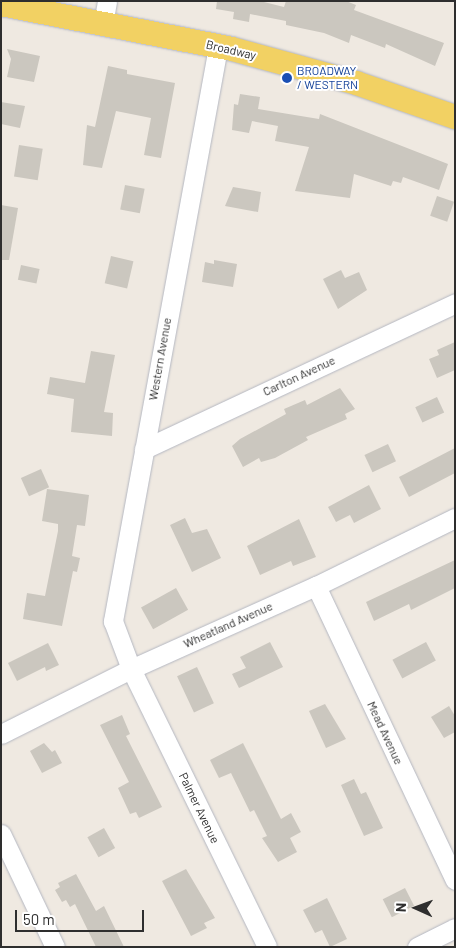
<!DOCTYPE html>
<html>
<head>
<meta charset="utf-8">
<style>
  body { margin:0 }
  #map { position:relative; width:456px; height:948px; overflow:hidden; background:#efe9e1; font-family:Barlow,sans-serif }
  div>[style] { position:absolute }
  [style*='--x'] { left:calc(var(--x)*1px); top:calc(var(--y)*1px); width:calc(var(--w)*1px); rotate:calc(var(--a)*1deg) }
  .building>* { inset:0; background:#cbc7bf; transform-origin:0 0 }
  .roads { filter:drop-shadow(0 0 1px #b4b7c1) drop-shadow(0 0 1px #b4b7c1) }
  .minor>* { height:19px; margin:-9.5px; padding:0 9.5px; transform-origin:9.5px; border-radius:9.5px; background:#fff }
  .major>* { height:24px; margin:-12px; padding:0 12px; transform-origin:12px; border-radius:12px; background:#f2d163 }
  .dots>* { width:14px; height:14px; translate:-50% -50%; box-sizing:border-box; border:2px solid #fff; border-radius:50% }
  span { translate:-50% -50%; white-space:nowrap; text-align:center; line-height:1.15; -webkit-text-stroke:4px #fff; paint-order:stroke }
  .street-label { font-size:12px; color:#2e2e2e }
  .transit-label { font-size:12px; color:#164399 }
  .left { translate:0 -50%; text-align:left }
  .frame { position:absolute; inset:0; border:2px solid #2e2e2e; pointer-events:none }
  .north { position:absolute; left:391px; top:883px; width:50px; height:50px; -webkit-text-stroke:4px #fff; paint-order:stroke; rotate:272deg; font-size:14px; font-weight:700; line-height:20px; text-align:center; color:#2e2e2e }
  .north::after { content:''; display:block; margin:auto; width:18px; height:22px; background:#2e2e2e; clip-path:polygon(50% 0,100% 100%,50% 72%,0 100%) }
  .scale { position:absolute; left:15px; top:910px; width:129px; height:22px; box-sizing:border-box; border:2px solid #2e2e2e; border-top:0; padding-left:6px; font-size:15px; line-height:18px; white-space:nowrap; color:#2e2e2e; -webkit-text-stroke:4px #fff; paint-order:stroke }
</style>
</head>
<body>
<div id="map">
  <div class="building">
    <i style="clip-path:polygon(217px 1px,260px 1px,284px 7px,286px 1px,346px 1px,356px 5px,354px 10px,444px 43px,435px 66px,386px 44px,385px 48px,351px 35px,349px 43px,324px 33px,286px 25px,286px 21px,250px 14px,249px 22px,233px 19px,234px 12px,216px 9px)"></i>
    <i style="clip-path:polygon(7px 49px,40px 56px,34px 82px,7px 77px,11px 59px)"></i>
    <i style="clip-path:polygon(108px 66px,127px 70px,127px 74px,175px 83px,161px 158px,144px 155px,151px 118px,116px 111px,102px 168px,83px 165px,87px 125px,95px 127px)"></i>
    <i style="clip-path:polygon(240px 94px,260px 97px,258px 109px,319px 119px,320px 114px,448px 164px,439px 190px,403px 177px,401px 183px,393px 181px,391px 186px,354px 174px,350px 198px,295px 191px,309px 147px,275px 141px,278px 126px,252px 121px,249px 133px,232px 130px,234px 104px,238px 105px)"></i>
    <i style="clip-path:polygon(1px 102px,25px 106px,20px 128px,1px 124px)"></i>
    <i style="left:19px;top:145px;width:24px;height:32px;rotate:9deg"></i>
    <i style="left:125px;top:185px;width:20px;height:25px;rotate:11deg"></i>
    <i style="clip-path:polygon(233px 187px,261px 192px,258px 212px,225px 206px)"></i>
    <i style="left:437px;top:196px;width:18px;height:21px;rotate:19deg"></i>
    <i style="clip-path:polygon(1px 205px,18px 208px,9px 260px,1px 260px)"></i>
    <i style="left:111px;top:256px;width:23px;height:28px;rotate:13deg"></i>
    <i style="clip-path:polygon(214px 260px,237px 264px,233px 287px,202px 282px,205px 262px,214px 264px)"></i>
    <i style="left:21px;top:265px;width:19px;height:15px;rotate:12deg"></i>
    <i style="clip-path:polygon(341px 270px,345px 278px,359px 272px,367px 290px,338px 309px,323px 279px)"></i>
    <i style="clip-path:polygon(455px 342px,455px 370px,437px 378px,429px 359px,439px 355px,437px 350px)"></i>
    <i style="clip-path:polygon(91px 351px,115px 355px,104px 412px,113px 413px,112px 436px,71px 432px,74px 399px,47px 394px,50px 377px,85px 383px)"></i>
    <i style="clip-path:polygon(340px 388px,355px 409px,345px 414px,347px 419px,306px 437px,308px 440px,275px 458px,261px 462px,259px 458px,243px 467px,232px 446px,240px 439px,286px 414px,284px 409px,305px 400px,307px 405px)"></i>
    <i style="left:437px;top:397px;width:17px;height:24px;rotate:65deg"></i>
    <i style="left:388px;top:444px;width:19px;height:26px;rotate:65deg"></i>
    <i style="clip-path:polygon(455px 448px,455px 473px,409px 497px,399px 477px)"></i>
    <i style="left:41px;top:469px;width:20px;height:22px;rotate:66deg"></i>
    <i style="clip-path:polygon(369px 485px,381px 509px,354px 523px,350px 515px,336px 522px,328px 507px)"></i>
    <i style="clip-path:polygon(47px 489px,89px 495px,85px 526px,77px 525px,72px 556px,80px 558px,77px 572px,73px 571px,62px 626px,23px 619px,27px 593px,45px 596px,58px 531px,58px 524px,42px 521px)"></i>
    <i style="clip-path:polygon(185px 518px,192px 533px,207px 529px,221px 558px,192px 572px,170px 525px)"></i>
    <i style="clip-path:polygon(299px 519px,316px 557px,293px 566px,291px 561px,260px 575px,247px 546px)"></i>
    <i style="clip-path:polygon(455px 560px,455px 588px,411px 610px,409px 604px,374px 621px,366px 602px)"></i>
    <i style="left:176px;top:588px;width:25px;height:40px;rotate:61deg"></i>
    <i style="clip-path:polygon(270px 642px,283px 667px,239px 688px,232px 674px,246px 668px,240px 657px)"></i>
    <i style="left:426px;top:642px;width:21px;height:38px;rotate:62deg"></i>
    <i style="clip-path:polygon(48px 643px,59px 665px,46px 671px,45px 667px,17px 681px,8px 663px)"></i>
    <i style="left:197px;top:667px;width:40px;height:22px;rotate:65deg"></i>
    <i style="clip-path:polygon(325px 704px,346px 739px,326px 748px,309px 711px)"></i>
    <i style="clip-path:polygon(449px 706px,455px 716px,455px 732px,444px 738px,431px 717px)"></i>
    <i style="clip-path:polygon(122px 715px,130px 734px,126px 736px,162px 807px,139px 818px,136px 812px,130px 814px,118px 788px,129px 782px,100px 725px)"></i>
    <i style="clip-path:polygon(44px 743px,52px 752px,55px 750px,62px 763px,42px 773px,30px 751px)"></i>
    <i style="clip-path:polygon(243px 743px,281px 819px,291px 813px,301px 832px,290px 838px,297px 852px,278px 862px,262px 838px,267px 836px,254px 810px,250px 812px,231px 773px,219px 778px,210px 760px)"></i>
    <i style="clip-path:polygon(354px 779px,361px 794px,366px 792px,383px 828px,364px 836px,341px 785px)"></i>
    <i style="left:104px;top:828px;width:23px;height:19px;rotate:61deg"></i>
    <i style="clip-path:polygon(186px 869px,215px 918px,204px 923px,207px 928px,191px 936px,162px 881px)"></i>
    <i style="clip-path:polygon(76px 874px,96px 911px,104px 906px,124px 947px,96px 947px,75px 904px,70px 907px,66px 900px,62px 902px,55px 890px,60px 887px,58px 883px)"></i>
    <i style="left:405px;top:888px;width:20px;height:25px;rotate:63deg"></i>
    <i style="clip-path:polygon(327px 898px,347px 939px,330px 947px,322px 930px,315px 933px,303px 910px)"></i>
  </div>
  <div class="roads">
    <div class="minor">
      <i style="--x:103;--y:24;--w:23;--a:-80"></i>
      <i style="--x:218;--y:47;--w:584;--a:100.37"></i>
      <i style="--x:113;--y:621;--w:51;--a:69.4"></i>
      <i style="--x:131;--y:669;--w:309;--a:63.9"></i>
      <i style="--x:144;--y:449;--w:344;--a:-25.1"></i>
      <i style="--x:316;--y:586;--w:325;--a:64.7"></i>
      <i style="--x:1;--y:734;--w:145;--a:-26.6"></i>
      <i style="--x:131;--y:669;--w:203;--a:-24.2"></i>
      <i style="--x:316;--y:586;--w:155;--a:-26.1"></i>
      <i style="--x:1;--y:834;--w:125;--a:64.5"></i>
      <i style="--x:417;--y:947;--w:42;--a:-26.6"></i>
    </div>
    <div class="major">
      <i style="--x:1;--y:4;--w:235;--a:11"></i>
      <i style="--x:232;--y:49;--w:129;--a:15.3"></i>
      <i style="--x:356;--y:83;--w:105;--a:19"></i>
    </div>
  </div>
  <div class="dots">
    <i style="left:287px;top:78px;background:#1a4fb4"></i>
  </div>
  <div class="street-label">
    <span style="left:231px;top:50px;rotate:13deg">Broadway</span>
    <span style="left:160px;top:359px;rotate:-80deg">Western Avenue</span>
    <span style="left:299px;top:376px;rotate:-25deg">Carlton Avenue</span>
    <span style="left:228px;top:625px;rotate:-24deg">Wheatland Avenue</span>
    <span style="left:385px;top:733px;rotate:65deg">Mead Avenue</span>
    <span style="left:199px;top:808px;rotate:64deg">Palmer Avenue</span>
  </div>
  <div class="transit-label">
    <span class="left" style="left:297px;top:78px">BROADWAY<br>/ WESTERN</span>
  </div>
  <div class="frame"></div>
  <div class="north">N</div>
  <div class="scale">50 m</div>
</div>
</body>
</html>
